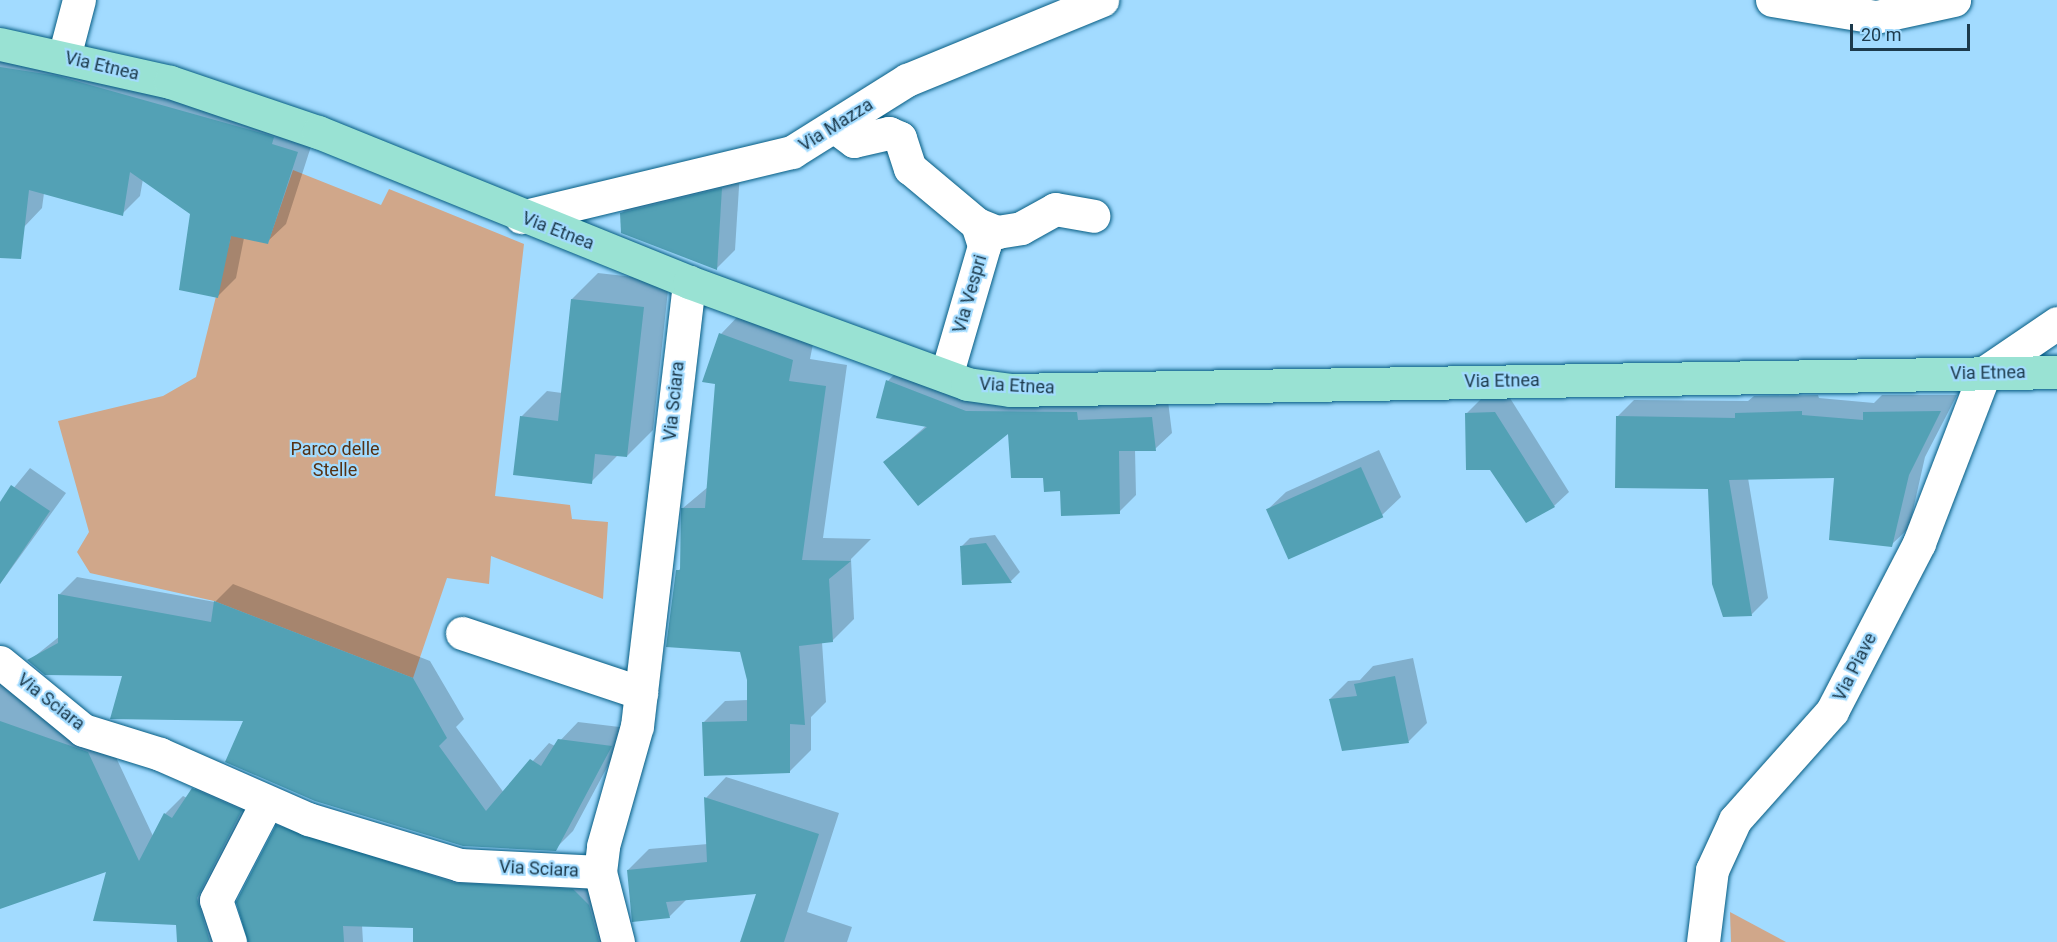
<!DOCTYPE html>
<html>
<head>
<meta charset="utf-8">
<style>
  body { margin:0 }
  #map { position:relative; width:2057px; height:942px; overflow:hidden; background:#a2dbff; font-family:Roboto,sans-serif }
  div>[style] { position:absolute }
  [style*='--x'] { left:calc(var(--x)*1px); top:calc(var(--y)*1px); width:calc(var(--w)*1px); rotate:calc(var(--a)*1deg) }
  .green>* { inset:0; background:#d0a78a }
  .shadow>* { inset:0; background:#0003 }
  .building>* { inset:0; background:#53a1b5; transform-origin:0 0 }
  .roads { filter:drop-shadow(0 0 2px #055c83) drop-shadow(0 0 2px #055c83) }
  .minor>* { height:33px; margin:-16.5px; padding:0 16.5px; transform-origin:16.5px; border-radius:16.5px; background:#fff }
  .major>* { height:33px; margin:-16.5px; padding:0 16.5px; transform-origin:16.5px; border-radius:16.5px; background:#99e2d3 }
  span { translate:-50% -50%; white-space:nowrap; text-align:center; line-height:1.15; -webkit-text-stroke:4.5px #a2dbff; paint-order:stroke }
  .street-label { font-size:18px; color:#1c3a4c }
  .park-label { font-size:18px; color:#553113 }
  .scale { position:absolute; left:1850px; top:24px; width:120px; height:27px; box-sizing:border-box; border:3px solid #1c3a4c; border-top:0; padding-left:8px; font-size:18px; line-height:21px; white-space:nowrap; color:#1c3a4c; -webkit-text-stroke:4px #a2dbff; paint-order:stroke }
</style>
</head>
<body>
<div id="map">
  <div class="green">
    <i style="clip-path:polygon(293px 170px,381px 205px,389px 189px,524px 244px,495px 496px,570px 505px,572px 519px,608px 522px,603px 599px,491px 556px,489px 584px,447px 578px,413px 678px,214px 601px,90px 573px,77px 552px,89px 532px,58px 421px,163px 396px,196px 377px,231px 236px,248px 236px,268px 243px)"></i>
    <i style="clip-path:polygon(1730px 912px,1786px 942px,1731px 942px)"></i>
  </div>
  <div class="shadow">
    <i style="clip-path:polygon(0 48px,315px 134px,286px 224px,267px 242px,244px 238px,236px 278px,218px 296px,192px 213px,143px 179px,140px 196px,122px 214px,44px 193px,42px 208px,24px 227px,0 229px)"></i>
    <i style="clip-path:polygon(740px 171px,735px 250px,717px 268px,622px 213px,640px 195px)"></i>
    <i style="clip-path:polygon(598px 273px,669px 281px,653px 430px,627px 456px,617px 456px,591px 482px,521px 417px,547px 391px,562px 393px,572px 299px)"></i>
    <i style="clip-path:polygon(742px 312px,814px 339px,810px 359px,847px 365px,823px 538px,871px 539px,851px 559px,854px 619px,832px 641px,822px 642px,826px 702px,811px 717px,811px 750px,789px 772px,703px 723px,725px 701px,748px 700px,749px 680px,741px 651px,678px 571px,682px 567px,683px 508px,708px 487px,721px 334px)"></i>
    <i style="clip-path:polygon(904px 364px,1168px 401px,1172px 433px,1155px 449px,1135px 449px,1136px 495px,1119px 512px,1044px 476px,1009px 431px,885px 462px,927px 425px,888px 381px)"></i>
    <i style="clip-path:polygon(1818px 395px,1819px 398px,1874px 403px,1882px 395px,1957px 395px,1925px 457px,1909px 528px,1891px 545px,1836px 477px,1748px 478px,1768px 598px,1751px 615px,1710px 487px,1617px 417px,1634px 400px,1748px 401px,1754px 396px)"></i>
    <i style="clip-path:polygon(1510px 398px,1569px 492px,1554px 506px,1491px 468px,1466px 414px,1481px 399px)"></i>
    <i style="clip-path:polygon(1379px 450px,1401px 497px,1382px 515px,1288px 557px,1267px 510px,1286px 492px)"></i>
    <i style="clip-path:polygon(30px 468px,66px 493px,0 584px,0 505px)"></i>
    <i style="clip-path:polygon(995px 535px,1020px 572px,1011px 581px,963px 584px,961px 547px,970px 538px)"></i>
    <i style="clip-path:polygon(77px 577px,215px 602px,233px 584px,430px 661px,464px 719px,456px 727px,504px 793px,549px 743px,555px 746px,578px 722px,628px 728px,573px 831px,555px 849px,245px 720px,124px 675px,30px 660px,60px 636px,59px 595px)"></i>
    <i style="clip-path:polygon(0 651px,105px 734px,153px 836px,165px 814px,183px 796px,187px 798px,211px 771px,258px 792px,215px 879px,243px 942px,178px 942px,177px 924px,108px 869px,0 904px)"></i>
    <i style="clip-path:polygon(1413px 658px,1427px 723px,1409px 741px,1343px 750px,1330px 699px,1348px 681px,1360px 680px,1373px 666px)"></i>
    <i style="clip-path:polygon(726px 777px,839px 813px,807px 912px,852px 927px,847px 942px,742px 942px,757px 892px,687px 899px,669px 917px,628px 870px,649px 849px,708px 844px,706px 798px)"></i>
    <i style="clip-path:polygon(295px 808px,473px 866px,591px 872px,630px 942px,414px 942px,415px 927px,362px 925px,363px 942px,249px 942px,277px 826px)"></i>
  </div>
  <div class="building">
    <i style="clip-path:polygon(0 67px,58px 76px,265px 134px,274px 137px,272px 144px,298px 152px,268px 244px,231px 236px,218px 298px,179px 290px,190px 214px,130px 172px,123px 216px,29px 190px,21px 259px,0 258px)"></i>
    <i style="clip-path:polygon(722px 188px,717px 270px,621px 233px,620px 213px)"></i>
    <i style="clip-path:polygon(571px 299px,644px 307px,627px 457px,595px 454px,592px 484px,513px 475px,520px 416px,558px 421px)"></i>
    <i style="clip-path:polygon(719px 333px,793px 360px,789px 381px,826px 386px,802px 560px,851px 561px,829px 579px,833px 642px,799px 646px,805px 725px,790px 724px,790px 773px,704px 776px,702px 722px,747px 721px,747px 680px,740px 652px,666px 647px,676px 570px,680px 570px,681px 508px,705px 508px,715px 384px,702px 382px)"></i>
    <i style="clip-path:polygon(886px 380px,966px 411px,1077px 412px,1078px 420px,1152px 417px,1156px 451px,1119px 451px,1120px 514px,1061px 516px,1060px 491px,1044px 492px,1043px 478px,1011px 478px,1008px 434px,918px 506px,883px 462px,927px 427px,876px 418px)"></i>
    <i style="clip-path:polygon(1802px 411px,1802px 415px,1863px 420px,1863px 412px,1941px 411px,1909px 475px,1892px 547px,1829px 540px,1834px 478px,1729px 480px,1752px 616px,1723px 617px,1712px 584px,1708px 489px,1615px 488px,1616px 416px,1735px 418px,1735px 413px)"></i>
    <i style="clip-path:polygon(1495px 412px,1555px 507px,1526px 523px,1490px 470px,1466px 470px,1465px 413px)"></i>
    <i style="left:1361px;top:467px;width:55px;height:104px;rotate:66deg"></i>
    <i style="clip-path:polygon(11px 485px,50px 511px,0 584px,0 502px)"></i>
    <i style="clip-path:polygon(986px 543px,1012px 583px,962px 585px,960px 546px)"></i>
    <i style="clip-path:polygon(58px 594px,211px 622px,214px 601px,413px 678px,447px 738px,439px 746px,486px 811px,530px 759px,541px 766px,558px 739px,612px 746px,556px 851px,463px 846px,315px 801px,225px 762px,243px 721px,110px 719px,122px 676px,45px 675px,27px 660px,58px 643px)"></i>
    <i style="clip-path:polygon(1395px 676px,1409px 743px,1342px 751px,1329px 699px,1357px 696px,1354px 684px)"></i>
    <i style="clip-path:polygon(0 721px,88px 752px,139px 861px,164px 813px,172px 818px,192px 788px,242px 810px,197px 898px,210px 942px,177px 942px,176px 925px,93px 921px,106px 872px,0 909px)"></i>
    <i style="clip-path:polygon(704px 797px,819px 834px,784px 942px,740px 942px,756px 894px,666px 902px,670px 918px,632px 922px,627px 870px,707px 862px)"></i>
    <i style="clip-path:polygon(276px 825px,455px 883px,573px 889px,589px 905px,599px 942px,413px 942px,413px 928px,343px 926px,344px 942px,248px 942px,236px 902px)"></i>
  </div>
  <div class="roads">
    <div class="minor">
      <i style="--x:1772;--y:0;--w:105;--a:9.3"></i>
      <i style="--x:1876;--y:17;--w:80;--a:-12.3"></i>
      <i style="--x:64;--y:57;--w:59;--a:-75.3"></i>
      <i style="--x:834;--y:126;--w:25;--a:37"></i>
      <i style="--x:854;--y:141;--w:36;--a:-13"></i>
      <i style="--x:889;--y:133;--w:12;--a:24"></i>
      <i style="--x:900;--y:138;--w:32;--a:72"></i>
      <i style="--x:910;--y:168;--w:87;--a:39.9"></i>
      <i style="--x:977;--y:224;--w:23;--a:72"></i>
      <i style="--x:984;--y:246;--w:135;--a:106.3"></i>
      <i style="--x:521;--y:217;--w:279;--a:-13.5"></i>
      <i style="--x:792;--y:152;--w:136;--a:-32.1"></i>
      <i style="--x:907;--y:80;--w:211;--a:-22.3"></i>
      <i style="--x:977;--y:224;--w:22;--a:22"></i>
      <i style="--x:997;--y:232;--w:24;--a:-9"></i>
      <i style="--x:1021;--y:228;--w:39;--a:-29"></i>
      <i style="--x:1055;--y:209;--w:39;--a:10"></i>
      <i style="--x:462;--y:633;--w:189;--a:18.5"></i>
      <i style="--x:0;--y:662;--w:107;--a:39.3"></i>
      <i style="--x:83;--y:730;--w:81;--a:17.3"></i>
      <i style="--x:160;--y:754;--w:162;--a:23.7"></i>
      <i style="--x:308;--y:819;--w:159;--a:16.8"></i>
      <i style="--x:460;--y:865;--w:140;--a:2.9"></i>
      <i style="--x:230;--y:942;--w:44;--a:-108.4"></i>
      <i style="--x:216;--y:900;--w:110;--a:-62.5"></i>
      <i style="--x:618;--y:942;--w:72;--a:-104.4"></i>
      <i style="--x:600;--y:872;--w:26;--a:-83"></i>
      <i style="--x:603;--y:846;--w:125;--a:-74.2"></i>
      <i style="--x:637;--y:726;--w:447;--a:-83.3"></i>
      <i style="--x:1703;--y:942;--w:73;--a:-82.9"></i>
      <i style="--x:1712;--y:870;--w:55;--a:-65.3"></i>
      <i style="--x:1735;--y:820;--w:146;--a:-48.3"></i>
      <i style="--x:1832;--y:711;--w:189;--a:-62.6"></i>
      <i style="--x:1919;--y:543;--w:183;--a:-68.9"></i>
      <i style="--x:1985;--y:372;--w:87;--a:-34.2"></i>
    </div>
    <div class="major">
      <i style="--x:0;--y:44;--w:174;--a:12.6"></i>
      <i style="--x:170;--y:82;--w:156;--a:18.7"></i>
      <i style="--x:318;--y:132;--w:400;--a:22"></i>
      <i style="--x:689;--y:282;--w:296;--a:20.1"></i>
      <i style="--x:967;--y:384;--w:43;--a:7.9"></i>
      <i style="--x:1010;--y:390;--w:1047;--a:-0.98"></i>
    </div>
  </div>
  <div class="street-label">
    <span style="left:102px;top:66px;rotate:13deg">Via Etnea</span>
    <span style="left:836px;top:125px;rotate:-32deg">Via Mazza</span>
    <span style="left:558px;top:231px;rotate:21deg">Via Etnea</span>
    <span style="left:970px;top:294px;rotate:-74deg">Via Vespri</span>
    <span style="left:1988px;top:373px;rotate:-1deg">Via Etnea</span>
    <span style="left:1502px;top:381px;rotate:-1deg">Via Etnea</span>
    <span style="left:1017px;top:386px;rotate:3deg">Via Etnea</span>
    <span style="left:674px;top:401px;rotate:-84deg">Via Sciara</span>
    <span style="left:1855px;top:667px;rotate:-63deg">Via Piave</span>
    <span style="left:51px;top:702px;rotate:38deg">Via Sciara</span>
    <span style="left:539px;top:869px;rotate:3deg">Via Sciara</span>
  </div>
  <div class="park-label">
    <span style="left:335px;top:460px">Parco delle<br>Stelle</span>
  </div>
  <div class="scale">20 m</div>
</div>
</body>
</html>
